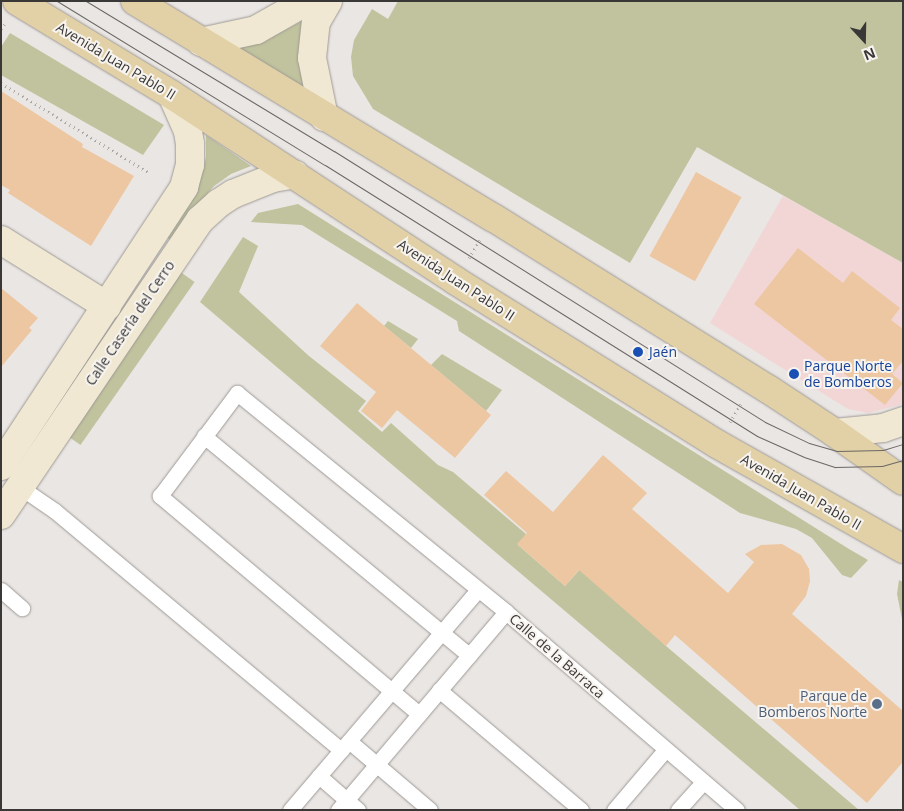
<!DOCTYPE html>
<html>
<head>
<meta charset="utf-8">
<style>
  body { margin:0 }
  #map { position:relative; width:904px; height:811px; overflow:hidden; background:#eae6e3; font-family:"Open Sans",sans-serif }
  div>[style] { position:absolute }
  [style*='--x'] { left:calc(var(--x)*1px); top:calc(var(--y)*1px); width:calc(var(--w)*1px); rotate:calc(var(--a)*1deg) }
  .commercial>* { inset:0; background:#f1d6d5 }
  .green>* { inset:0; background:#c0c39d; transform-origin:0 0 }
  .building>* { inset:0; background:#edc7a1; transform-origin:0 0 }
  .path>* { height:3px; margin-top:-1.5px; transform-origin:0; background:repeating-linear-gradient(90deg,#aba8a5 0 1px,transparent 0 5px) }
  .roads { filter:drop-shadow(0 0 1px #9d9996) drop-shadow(0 0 1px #9d9996) }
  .lane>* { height:15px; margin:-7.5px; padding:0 7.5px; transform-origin:7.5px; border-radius:7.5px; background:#fff }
  .secondary>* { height:28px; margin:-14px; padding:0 14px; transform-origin:14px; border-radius:14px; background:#f0e8d2 }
  .primary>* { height:28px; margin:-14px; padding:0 14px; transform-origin:14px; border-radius:14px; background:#e2d1a6 }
  .tram>* { height:1px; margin:-0.5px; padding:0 0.5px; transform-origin:0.5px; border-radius:0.5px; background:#6b6866 }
  .dots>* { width:14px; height:14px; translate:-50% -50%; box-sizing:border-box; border:2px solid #f7f4f0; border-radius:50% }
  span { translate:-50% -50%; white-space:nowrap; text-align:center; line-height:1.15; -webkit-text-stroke:4px #f7f4f0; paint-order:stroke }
  .street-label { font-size:14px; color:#3a3837 }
  .transit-label { font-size:14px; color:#164399 }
  .left { translate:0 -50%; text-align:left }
  .service-label { font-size:14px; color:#4e5e75 }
  .right { translate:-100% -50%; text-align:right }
  .frame { position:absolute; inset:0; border:2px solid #3a3837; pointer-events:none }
  .north { position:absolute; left:839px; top:15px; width:50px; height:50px; -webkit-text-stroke:4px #f7f4f0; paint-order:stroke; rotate:159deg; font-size:14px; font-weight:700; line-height:20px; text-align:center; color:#3a3837 }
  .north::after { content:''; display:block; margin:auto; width:18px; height:22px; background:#3a3837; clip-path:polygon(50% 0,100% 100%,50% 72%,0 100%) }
</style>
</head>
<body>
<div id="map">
  <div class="commercial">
    <i style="clip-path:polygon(783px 196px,903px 263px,903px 404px,868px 413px,848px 409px,710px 323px)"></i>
  </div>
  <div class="green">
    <i style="clip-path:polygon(398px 1px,903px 1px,903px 263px,697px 147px,630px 263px,373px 109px,353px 76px,351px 57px,354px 40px,372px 9px,388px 19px)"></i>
    <i style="clip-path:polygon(300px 22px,304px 22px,307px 91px,237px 48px,263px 42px)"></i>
    <i style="clip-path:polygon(10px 33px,164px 125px,143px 155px,1px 75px,1px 47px)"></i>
    <i style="clip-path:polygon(206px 135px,251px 166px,231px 174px,214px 186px,201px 201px,174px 242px,164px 236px,201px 176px,206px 157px)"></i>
    <i style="clip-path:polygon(298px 204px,849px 549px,868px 560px,851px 578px,842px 575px,812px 538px,796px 529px,740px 513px,459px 331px,457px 321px,302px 225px,251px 222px,258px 213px)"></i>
    <i style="clip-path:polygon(243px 237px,258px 246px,239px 292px,309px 356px,366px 401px,358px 411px,382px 432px,391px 423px,438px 465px,453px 472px,526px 534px,518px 545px,565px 586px,582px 567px,666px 646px,859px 810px,800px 810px,200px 302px)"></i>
    <i style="left:179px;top:271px;width:19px;height:199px;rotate:35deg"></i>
    <i style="clip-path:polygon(388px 321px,418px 339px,411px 348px,384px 326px)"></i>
    <i style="clip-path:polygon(442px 354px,502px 390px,486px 411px,431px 365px)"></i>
    <i style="clip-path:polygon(899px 580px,903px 582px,903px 624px,897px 594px)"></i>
  </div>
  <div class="building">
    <i style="clip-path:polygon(1px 91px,83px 144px,82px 147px,134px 176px,91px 246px,8px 193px,10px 190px,1px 185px)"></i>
    <i style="left:696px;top:172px;width:52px;height:96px;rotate:29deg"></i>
    <i style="clip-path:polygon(798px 248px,843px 283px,852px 271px,900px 308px,891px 320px,903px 329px,903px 361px,892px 374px,903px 383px,885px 405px,754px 304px)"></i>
    <i style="clip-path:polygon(1px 288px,38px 318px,29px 328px,32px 330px,1px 367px)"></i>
    <i style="clip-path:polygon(357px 303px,491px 415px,455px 458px,397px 410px,382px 428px,361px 411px,376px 392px,320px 346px)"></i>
    <i style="clip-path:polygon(603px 455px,647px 493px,632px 509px,728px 593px,754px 562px,745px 554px,761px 545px,782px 544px,801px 555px,809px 569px,810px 581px,806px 596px,792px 614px,903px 711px,903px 762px,867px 803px,675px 635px,666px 646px,579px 570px,565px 586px,517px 544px,527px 533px,484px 495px,506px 471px,553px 512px)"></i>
  </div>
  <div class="path">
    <i style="--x:1;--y:29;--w:7;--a:-56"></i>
    <i style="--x:1;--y:83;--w:172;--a:31.2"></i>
    <i style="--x:469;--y:258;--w:21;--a:-59"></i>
    <i style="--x:730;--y:422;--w:21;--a:-59"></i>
  </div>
  <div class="roads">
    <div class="lane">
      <i style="--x:204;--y:436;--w:344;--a:39.6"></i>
      <i style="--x:20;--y:487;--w:42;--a:34.4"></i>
      <i style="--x:55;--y:511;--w:373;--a:39.9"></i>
      <i style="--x:1;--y:590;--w:28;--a:41"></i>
      <i style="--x:439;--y:690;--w:186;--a:40.2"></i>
      <i style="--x:419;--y:714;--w:339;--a:-139.9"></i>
      <i style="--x:160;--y:496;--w:129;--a:-53.2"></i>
      <i style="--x:237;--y:393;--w:347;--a:39.1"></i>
      <i style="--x:506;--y:612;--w:304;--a:40.6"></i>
      <i style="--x:349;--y:741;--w:106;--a:40.4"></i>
      <i style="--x:319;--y:776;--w:52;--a:41.1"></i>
      <i style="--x:290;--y:810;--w:289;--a:-49.5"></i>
      <i style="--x:338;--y:810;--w:260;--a:-49.7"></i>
      <i style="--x:614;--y:810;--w:79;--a:-49.6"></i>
      <i style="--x:678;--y:810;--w:38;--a:-48"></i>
    </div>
    <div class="secondary">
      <i style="--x:201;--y:42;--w:56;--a:-12.3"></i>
      <i style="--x:256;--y:30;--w:51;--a:-29.6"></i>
      <i style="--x:300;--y:5;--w:4;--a:-63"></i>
      <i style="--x:324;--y:117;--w:60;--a:-101.5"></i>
      <i style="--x:312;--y:58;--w:36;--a:-84"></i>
      <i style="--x:316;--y:22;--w:24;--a:-60"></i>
      <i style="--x:1;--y:240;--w:125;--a:31.9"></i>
      <i style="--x:835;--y:433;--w:48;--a:-5.9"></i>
      <i style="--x:883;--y:428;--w:21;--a:-19"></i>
      <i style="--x:1;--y:466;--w:334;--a:-56.7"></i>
      <i style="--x:184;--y:187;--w:23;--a:-75"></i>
      <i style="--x:190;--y:165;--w:21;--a:-90"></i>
      <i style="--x:190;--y:144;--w:13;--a:-99"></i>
      <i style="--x:188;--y:131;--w:39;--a:-114"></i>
      <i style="--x:1;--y:515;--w:356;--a:-56"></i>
      <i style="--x:200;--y:220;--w:25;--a:-42"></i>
      <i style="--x:219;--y:203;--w:17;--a:-33"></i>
      <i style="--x:233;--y:194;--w:43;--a:-21.8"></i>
      <i style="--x:273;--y:178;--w:22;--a:-10"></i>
    </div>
    <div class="primary">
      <i style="--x:17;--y:1;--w:181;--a:31.2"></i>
      <i style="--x:172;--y:95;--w:339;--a:33.2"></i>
      <i style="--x:456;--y:281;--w:308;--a:32"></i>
      <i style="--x:717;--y:444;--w:214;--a:29.4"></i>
      <i style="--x:135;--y:1;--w:419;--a:31.2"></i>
      <i style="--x:494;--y:218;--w:323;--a:32"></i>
      <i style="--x:768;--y:389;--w:80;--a:33.3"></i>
      <i style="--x:835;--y:433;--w:83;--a:35.2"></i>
    </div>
  </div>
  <div class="tram">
    <i style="--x:57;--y:1;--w:314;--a:31.5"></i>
    <i style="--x:325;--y:165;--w:510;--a:32.1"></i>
    <i style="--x:757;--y:436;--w:51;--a:24.1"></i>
    <i style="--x:804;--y:457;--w:33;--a:18"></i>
    <i style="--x:835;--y:467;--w:47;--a:-1.2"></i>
    <i style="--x:882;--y:466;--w:22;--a:-16"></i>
    <i style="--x:86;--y:1;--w:290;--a:31.2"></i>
    <i style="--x:334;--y:151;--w:509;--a:32.16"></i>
    <i style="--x:765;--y:422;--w:49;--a:25.5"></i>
    <i style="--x:809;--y:443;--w:29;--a:16"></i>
    <i style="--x:837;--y:451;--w:46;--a:-1.2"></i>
    <i style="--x:883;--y:450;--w:21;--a:-17"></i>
  </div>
  <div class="dots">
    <i style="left:638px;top:352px;background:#1a4fb4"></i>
    <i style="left:794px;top:374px;background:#1a4fb4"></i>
    <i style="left:877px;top:704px;background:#5c6f8a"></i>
  </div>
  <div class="street-label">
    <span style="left:116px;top:61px;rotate:31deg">Avenida Juan Pablo II</span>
    <span style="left:456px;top:280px;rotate:33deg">Avenida Juan Pablo II</span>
    <span style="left:130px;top:323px;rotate:-56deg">Calle Casería del Cerro</span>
    <span style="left:801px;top:492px;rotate:30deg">Avenida Juan Pablo II</span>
    <span style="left:557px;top:656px;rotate:41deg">Calle de la Barraca</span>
  </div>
  <div class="transit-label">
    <span class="left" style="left:649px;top:352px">Jaén</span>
    <span class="left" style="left:804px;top:374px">Parque Norte<br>de Bomberos</span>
  </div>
  <div class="service-label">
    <span class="right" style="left:867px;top:704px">Parque de<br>Bomberos Norte</span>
  </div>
  <div class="frame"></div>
  <div class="north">N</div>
</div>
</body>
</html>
